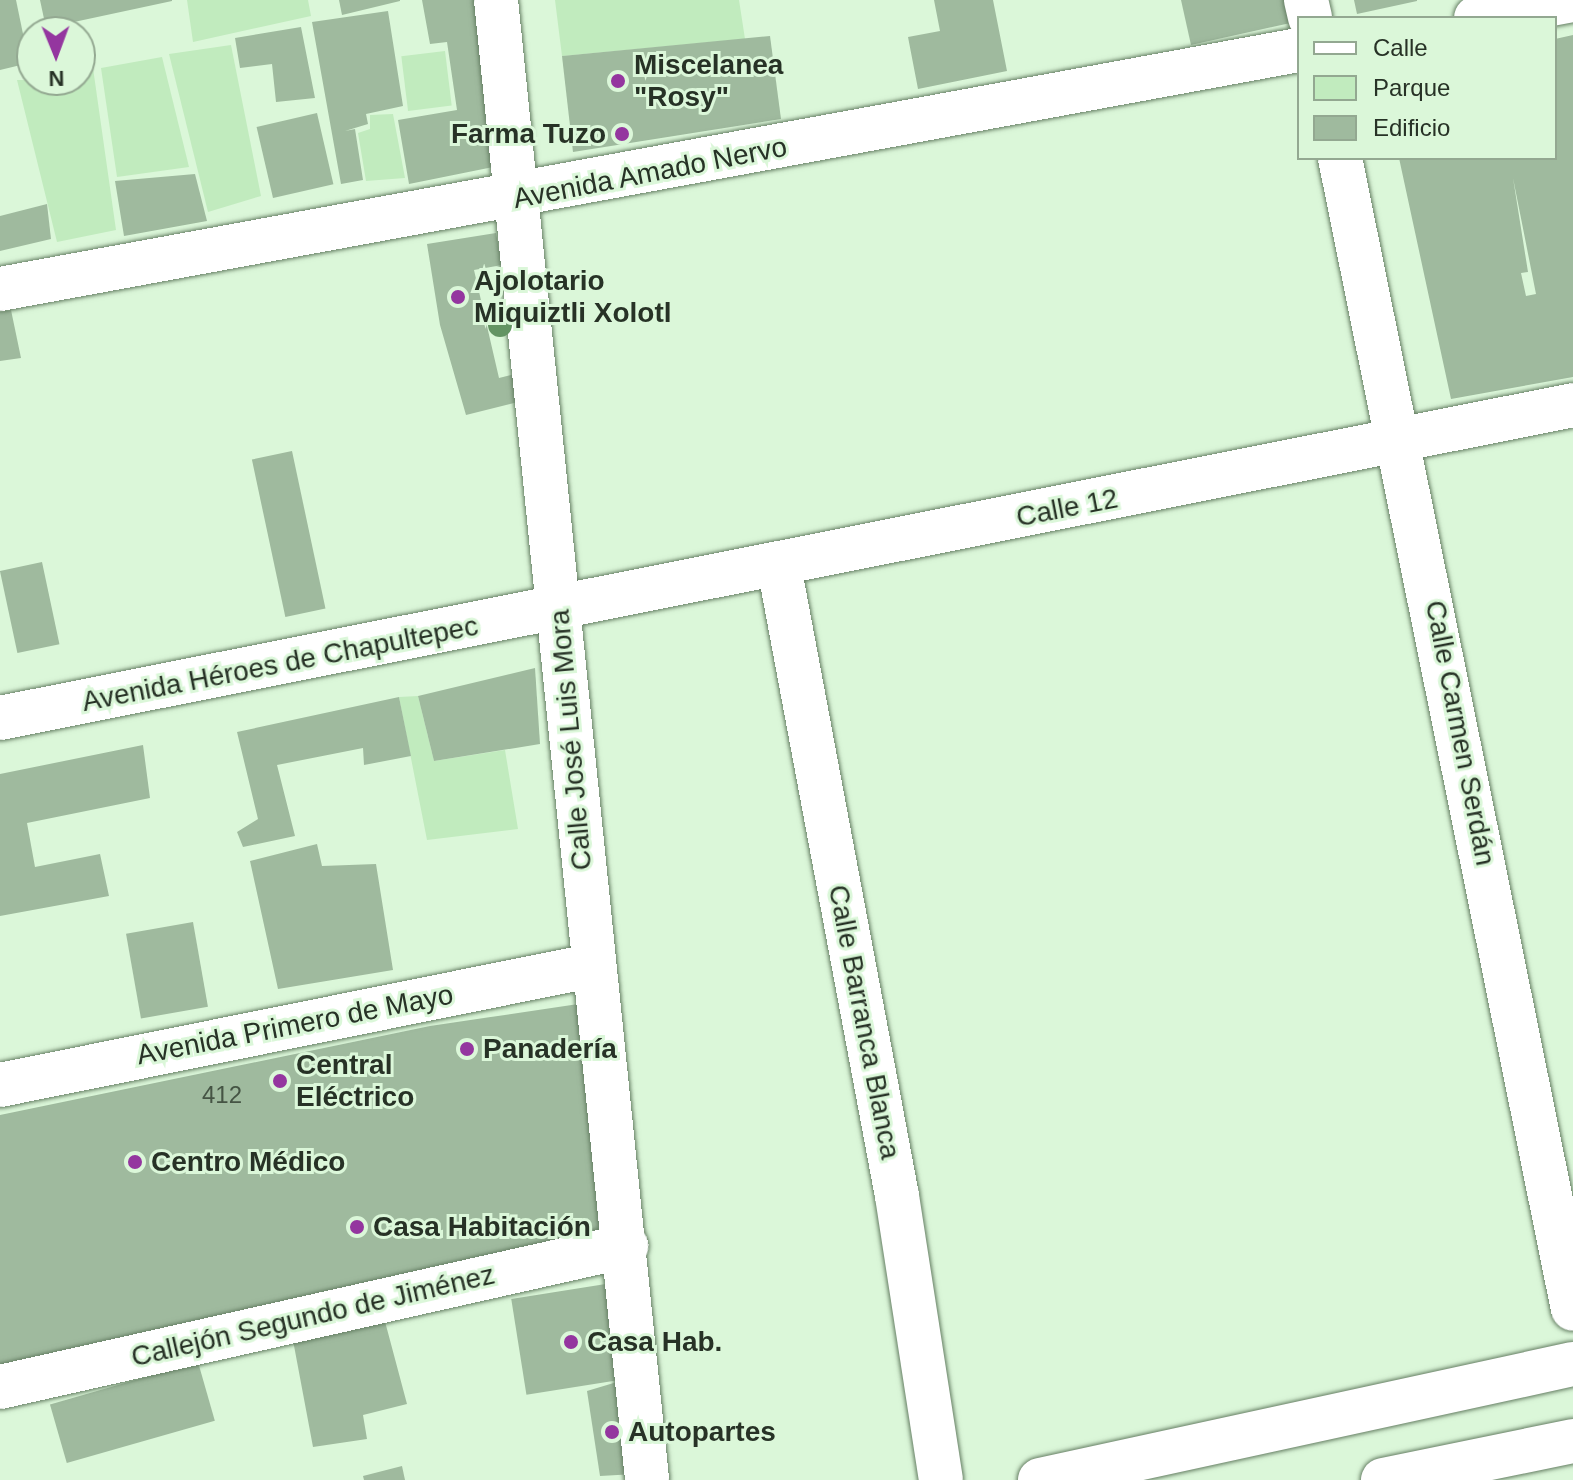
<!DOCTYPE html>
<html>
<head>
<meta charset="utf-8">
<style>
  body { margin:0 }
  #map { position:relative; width:1573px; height:1480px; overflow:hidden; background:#dbf7d9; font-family:Helvetica,sans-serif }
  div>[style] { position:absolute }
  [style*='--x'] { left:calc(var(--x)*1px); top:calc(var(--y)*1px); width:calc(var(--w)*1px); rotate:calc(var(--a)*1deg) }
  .green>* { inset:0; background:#c1ebbe; transform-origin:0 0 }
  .building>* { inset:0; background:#9fba9e; transform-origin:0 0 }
  .roads { filter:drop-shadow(0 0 2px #667f64) drop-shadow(0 0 2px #667f64) }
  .minor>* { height:44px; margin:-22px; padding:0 22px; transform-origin:22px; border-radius:22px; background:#fff }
  .major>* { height:44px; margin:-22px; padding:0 22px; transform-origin:22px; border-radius:22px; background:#fff }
  .trees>* { width:24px; height:24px; margin:-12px; border-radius:50%; background:#639463 }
  .dots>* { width:22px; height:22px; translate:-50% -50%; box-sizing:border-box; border:4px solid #dbf7d9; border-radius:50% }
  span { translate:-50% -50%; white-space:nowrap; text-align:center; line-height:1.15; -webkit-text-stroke:6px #dbf7d9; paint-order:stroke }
  .number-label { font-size:24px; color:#455444 }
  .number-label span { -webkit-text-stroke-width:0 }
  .poi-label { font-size:28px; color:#273226; font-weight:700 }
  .left { translate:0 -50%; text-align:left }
  .right { translate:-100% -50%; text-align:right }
  .street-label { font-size:28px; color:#273226 }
  .legend { position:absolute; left:1297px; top:16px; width:260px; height:144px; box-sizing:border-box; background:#dbf7d9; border:2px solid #93a891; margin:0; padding:10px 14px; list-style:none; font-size:24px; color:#273226 }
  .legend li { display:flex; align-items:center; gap:16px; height:40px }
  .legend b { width:40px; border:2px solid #93a891 }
  .north { position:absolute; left:16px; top:16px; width:80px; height:80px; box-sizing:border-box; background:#dbf7d9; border:2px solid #93a891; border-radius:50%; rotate:179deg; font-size:22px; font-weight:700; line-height:32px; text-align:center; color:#273226 }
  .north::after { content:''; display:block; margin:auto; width:28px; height:36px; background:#94369f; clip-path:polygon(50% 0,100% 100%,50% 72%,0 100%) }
</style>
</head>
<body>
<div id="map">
  <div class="green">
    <i style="clip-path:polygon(187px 0,308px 0,311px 16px,193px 42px)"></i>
    <i style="clip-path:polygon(555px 0,739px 0,745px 39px,562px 56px)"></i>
    <i style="clip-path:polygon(231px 45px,261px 196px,208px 212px,169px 54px)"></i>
    <i style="left:445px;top:51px;width:55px;height:44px;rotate:83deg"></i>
    <i style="clip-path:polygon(162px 57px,189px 167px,117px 177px,101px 68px)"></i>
    <i style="clip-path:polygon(93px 68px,116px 230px,57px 242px,17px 80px,80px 80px,80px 70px)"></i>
    <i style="clip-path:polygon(393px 114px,405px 178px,366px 181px,358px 133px,370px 129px,370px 115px)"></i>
    <i style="clip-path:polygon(418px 696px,434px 761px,505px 750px,518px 829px,427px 840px,399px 697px)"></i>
  </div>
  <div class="building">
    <i style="clip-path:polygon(0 0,16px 0,29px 63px,0 70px)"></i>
    <i style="clip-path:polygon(40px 0,172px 0,172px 1px,46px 28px)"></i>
    <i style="clip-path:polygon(339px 0,400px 0,400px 1px,342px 15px)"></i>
    <i style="clip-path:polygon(422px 0,492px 0,508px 164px,409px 184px,398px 120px,457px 110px,447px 42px,430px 44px)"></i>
    <i style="clip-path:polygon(934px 0,993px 0,1007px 71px,918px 89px,908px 37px,940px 31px)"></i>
    <i style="clip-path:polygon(1181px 0,1290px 0,1295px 22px,1191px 45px)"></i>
    <i style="clip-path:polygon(1354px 0,1417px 0,1417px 1px,1357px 14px)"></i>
    <i style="clip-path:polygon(388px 11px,403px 106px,366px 114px,368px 124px,345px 131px,355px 129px,363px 180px,341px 184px,312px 22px)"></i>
    <i style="clip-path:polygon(301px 27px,315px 98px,276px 102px,272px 64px,240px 68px,235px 38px)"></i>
    <i style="clip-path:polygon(evenodd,1573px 35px,1573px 377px,1451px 399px,1399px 158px,1555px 158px,1555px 39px,1573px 35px,1513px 178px,1536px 294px,1526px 296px,1521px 273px,1528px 272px,1513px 178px)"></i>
    <i style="clip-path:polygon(770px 36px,781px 119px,573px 152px,562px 56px)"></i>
    <i style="left:317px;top:113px;width:73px;height:62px;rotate:77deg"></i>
    <i style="clip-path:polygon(195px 174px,207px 221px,124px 236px,115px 181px)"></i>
    <i style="clip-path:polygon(47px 204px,51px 239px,0 251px,0 216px)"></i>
    <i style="clip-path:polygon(496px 233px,502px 265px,474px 270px,499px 378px,519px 373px,522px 401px,466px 415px,440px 325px,427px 244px)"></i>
    <i style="clip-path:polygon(11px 310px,21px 358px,0 361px,0 312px)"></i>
    <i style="left:292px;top:451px;width:161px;height:41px;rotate:78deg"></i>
    <i style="left:42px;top:562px;width:84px;height:43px;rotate:78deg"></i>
    <i style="clip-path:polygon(535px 668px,540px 744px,434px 761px,418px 696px)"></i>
    <i style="clip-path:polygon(399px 697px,411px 756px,364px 765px,363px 748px,277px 765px,295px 836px,243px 847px,237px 832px,258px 819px,237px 732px)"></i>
    <i style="clip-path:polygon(143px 745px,150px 798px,27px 823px,35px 867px,100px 854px,109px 896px,0 916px,0 774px)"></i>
    <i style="clip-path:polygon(317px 844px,322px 866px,376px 864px,393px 970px,278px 989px,250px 861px)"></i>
    <i style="left:193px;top:922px;width:86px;height:68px;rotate:80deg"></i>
    <i style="clip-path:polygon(585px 1003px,616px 1226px,0 1372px,0 1115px,430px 1026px)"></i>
    <i style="left:612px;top:1283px;width:97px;height:102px;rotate:81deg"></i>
    <i style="clip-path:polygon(383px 1314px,407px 1404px,363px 1415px,367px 1439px,313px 1447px,292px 1335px)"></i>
    <i style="left:198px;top:1362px;width:61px;height:154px;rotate:74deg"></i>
    <i style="clip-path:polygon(627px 1379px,635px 1474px,600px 1476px,587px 1391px)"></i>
    <i style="clip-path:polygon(402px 1466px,405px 1480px,364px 1480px,363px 1476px)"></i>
  </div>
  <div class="roads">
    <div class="minor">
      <i style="--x:1306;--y:0;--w:18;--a:77"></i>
      <i style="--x:1476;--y:18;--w:99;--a:-10.5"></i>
      <i style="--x:1340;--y:158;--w:1174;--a:78.56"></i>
      <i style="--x:0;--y:289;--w:1321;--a:-10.43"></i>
      <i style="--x:779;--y:566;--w:641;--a:79.39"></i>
      <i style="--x:897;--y:1196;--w:287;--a:81.2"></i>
      <i style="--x:0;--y:718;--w:1604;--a:-11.25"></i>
      <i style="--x:0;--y:1085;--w:602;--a:-11.4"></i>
      <i style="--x:0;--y:1387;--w:642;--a:-12.69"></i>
      <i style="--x:1040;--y:1480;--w:545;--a:-12.28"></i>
    </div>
    <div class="major">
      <i style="--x:496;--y:0;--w:1488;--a:84.17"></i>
      <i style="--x:1383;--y:1480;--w:194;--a:-11.6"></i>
    </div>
  </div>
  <div class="trees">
    <i style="left:500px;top:325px"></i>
  </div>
  <div class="dots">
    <i style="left:618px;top:81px;background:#94369f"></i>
    <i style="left:622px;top:134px;background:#94369f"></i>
    <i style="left:458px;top:297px;background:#94369f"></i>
    <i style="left:467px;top:1049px;background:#94369f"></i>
    <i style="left:280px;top:1081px;background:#94369f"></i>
    <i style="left:135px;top:1162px;background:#94369f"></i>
    <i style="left:357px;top:1227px;background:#94369f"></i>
    <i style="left:571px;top:1342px;background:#94369f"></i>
    <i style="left:612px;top:1432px;background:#94369f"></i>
  </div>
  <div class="number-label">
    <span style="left:222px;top:1095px">412</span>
  </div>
  <div class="poi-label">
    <span class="left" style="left:634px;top:81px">Miscelanea<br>"Rosy"</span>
    <span class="right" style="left:606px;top:134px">Farma Tuzo</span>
    <span class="left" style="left:474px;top:297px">Ajolotario<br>Miquiztli Xolotl</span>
    <span class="left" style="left:483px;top:1049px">Panadería</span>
    <span class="left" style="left:296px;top:1081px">Central<br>Eléctrico</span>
    <span class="left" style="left:151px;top:1162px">Centro Médico</span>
    <span class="left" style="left:373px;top:1227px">Casa Habitación</span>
    <span class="left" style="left:587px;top:1342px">Casa Hab.</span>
    <span class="left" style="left:628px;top:1432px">Autopartes</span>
  </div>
  <div class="street-label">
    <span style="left:650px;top:173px;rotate:-11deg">Avenida Amado Nervo</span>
    <span style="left:1067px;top:508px;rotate:-11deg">Calle 12</span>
    <span style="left:280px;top:664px;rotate:-11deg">Avenida Héroes de Chapultepec</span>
    <span style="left:1460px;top:733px;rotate:79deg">Calle Carmen Serdán</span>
    <span style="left:571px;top:740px;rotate:-95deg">Calle José Luis Mora</span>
    <span style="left:864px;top:1022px;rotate:79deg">Calle Barranca Blanca</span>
    <span style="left:295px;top:1025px;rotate:-11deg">Avenida Primero de Mayo</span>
    <span style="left:313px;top:1316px;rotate:-13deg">Callejón Segundo de Jiménez</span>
  </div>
  <ul class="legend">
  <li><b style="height:10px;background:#fff"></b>Calle</li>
  <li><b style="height:22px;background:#c1ebbe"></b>Parque</li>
  <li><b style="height:22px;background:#9fba9e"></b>Edificio</li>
  </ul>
  <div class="north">N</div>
</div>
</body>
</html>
